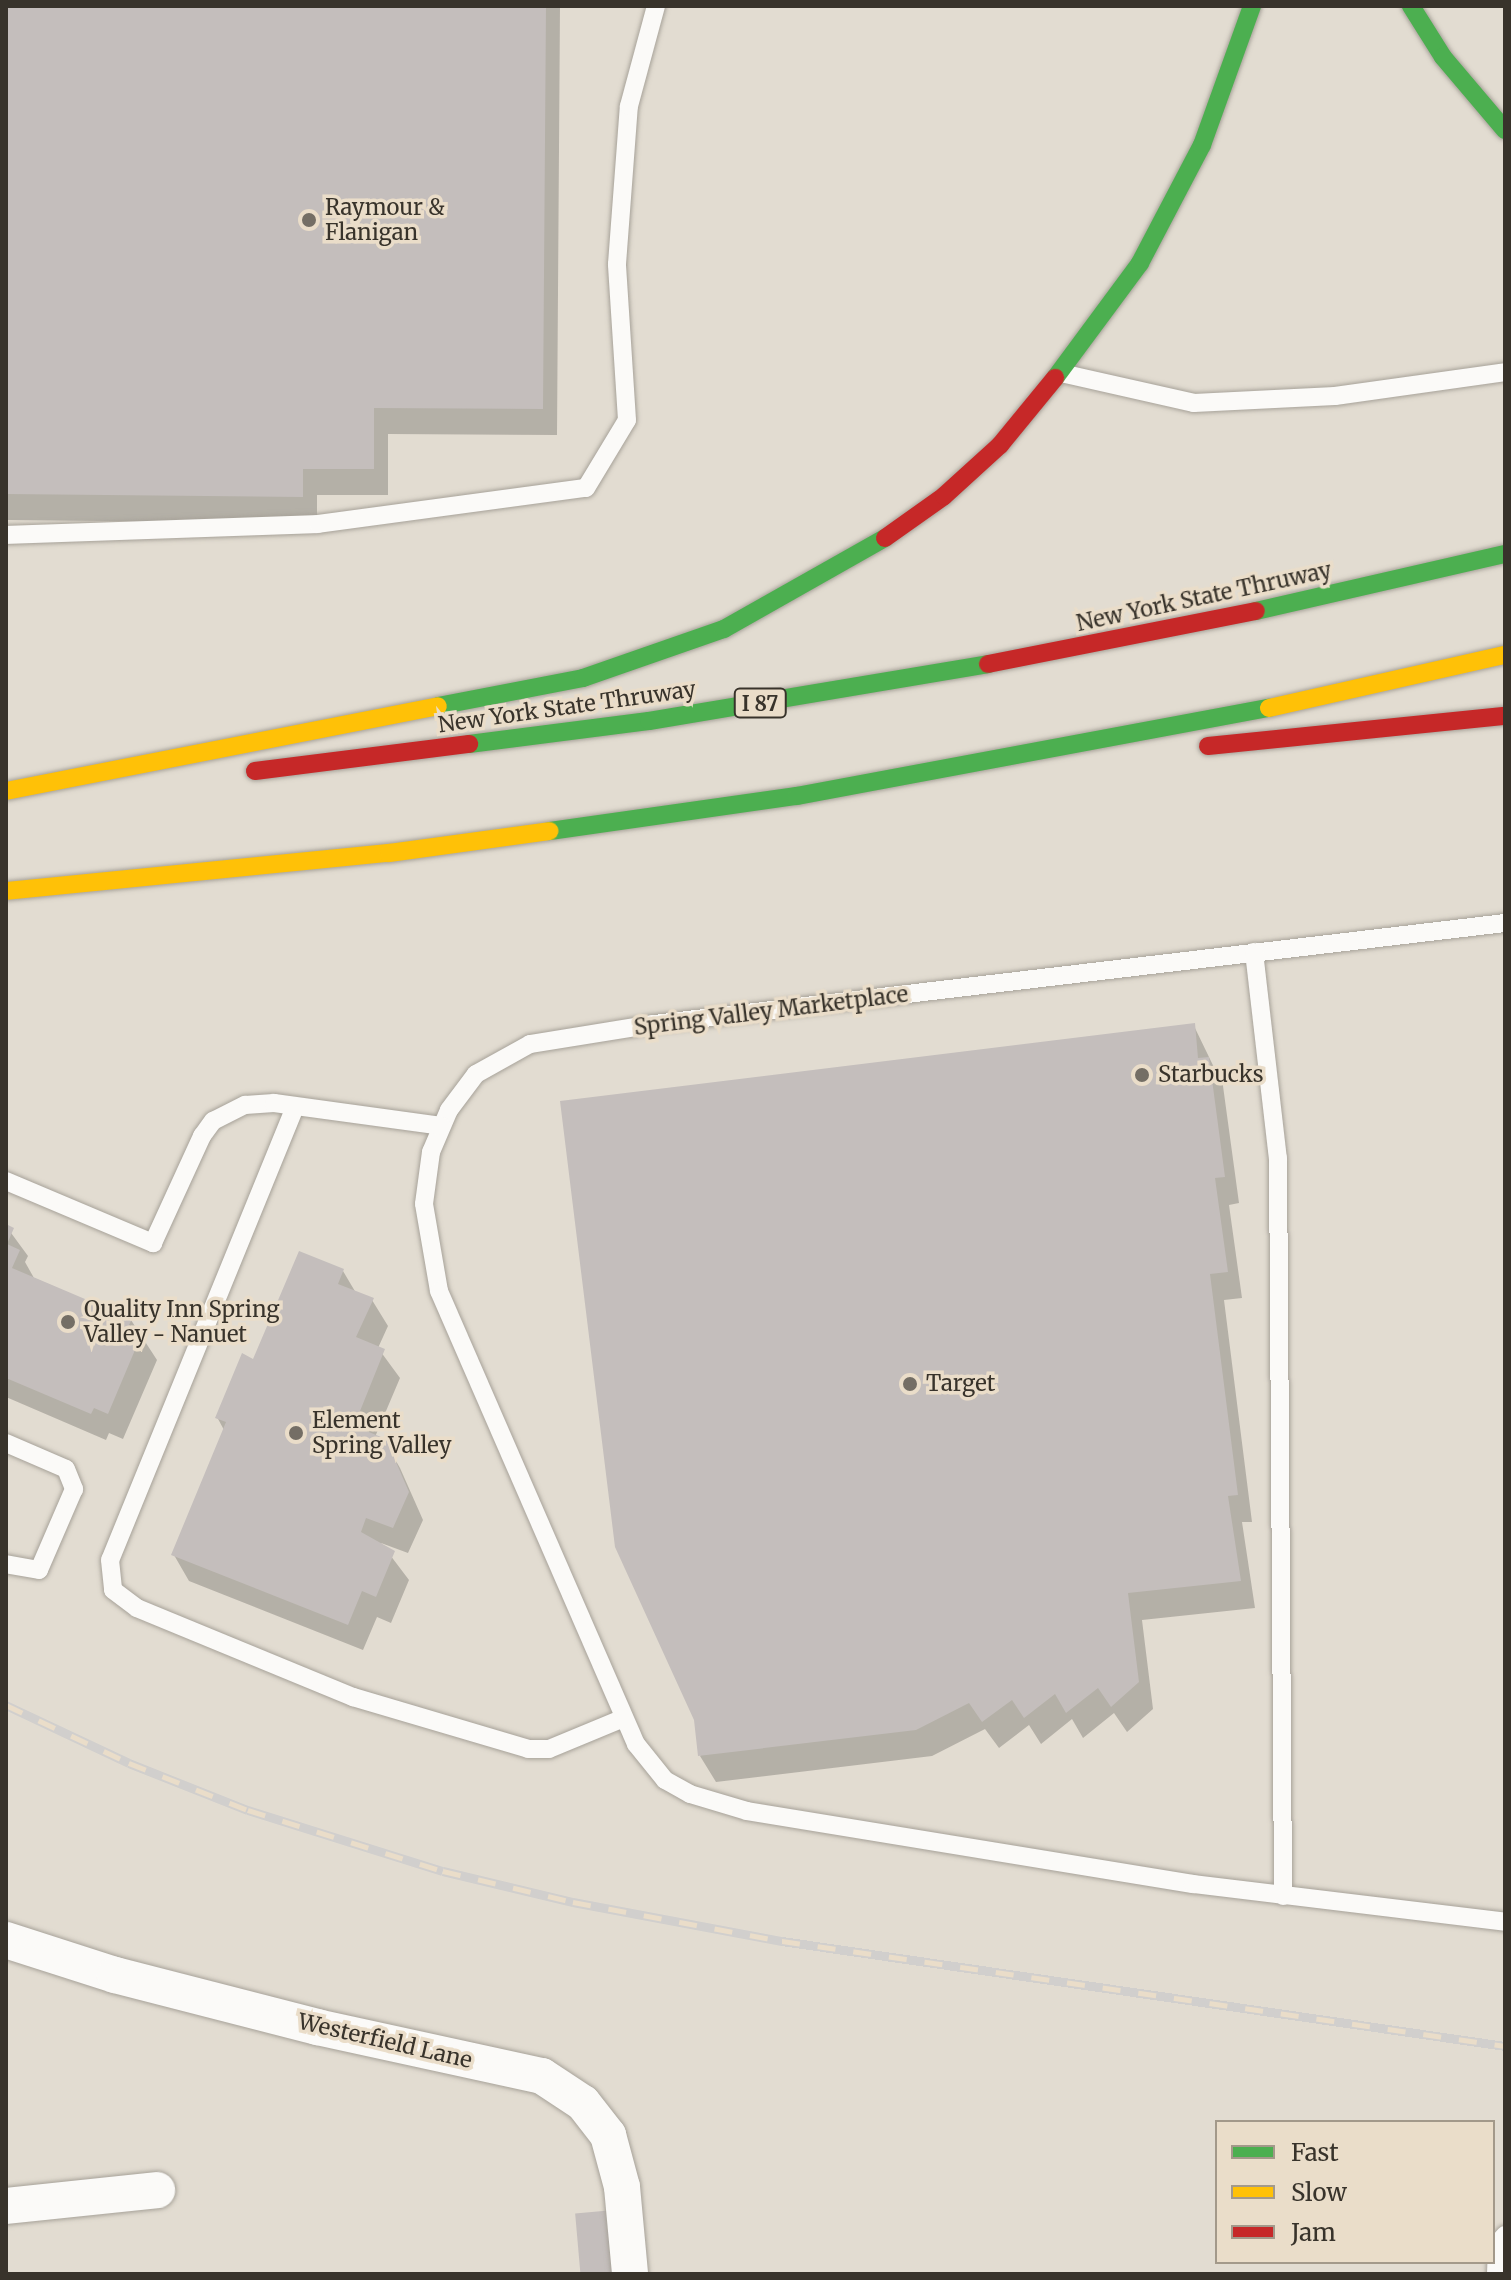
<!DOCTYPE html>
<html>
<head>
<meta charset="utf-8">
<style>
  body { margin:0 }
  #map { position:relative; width:1511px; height:2280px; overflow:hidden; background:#e2dcd1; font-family:Merriweather,serif }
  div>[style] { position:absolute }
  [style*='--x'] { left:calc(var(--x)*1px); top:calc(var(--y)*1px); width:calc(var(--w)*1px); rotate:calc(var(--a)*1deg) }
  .shadow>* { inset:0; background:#0003 }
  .building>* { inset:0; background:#c4bebc; transform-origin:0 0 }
  .roads { filter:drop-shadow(0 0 2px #a7a299) drop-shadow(0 0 2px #a7a299) }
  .lane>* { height:18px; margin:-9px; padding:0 9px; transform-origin:9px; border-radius:9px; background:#fbfaf8 }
  .street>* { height:36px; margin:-18px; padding:0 18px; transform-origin:18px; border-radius:18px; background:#fbfaf8 }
  .fast>* { height:18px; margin:-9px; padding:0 9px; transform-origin:9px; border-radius:9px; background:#4caf50 }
  .slow>* { height:18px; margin:-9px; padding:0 9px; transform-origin:9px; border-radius:9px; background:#ffc107 }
  .jam>* { height:18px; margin:-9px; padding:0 9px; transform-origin:9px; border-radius:9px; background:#c62828 }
  .rail>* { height:9px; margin-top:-4.5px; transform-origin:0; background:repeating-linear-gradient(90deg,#eaddc9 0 18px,#d1cfcd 0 36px); box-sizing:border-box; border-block:2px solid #d1cfcd }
  .dots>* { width:22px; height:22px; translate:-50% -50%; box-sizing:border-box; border:4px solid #eaddc9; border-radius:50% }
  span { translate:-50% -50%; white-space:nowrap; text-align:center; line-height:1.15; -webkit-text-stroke:7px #eaddc9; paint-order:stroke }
  .shield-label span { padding:2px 6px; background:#eaddc9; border:2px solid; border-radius:6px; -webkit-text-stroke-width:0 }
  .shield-label { font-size:20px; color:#38332b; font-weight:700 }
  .poi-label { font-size:22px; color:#38332b }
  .left { translate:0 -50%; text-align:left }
  .street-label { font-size:22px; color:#38332b }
  .frame { position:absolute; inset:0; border:8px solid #38332b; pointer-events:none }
  .legend { position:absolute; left:1215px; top:2120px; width:280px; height:144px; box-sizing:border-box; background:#eaddc9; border:2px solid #a3998a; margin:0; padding:10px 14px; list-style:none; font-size:24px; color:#38332b }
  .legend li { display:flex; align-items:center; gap:16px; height:40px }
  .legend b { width:40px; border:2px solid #a3998a }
</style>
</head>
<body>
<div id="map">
  <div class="shadow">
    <i style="clip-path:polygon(6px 6px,560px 6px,557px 435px,388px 434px,388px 495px,317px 495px,317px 523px,6px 520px)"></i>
    <i style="clip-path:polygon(1194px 1026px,1223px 1086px,1239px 1203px,1229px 1205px,1242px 1298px,1224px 1300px,1252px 1522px,1242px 1522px,1255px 1608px,1142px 1620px,1153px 1709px,1127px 1732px,1114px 1713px,1083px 1738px,1072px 1719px,1041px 1744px,1029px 1725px,999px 1748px,985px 1729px,932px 1756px,716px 1782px,700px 1756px)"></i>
    <i style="clip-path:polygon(6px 1226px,28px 1256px,25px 1262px,34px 1278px,131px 1320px,157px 1360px,123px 1439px,109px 1433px,106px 1440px,6px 1397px)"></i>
    <i style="clip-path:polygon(343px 1271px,356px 1293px,372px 1300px,388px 1326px,378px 1348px,400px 1378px,375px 1437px,384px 1440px,400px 1468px,423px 1520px,408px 1553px,381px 1543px,409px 1580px,391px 1623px,377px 1617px,363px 1650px,189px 1581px,174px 1555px,224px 1430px,217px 1417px,254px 1361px)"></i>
  </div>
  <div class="building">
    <i style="clip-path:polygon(6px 6px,546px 6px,543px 409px,374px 408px,374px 469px,303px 469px,303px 497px,6px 494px)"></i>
    <i style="clip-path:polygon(1195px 1023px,1198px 1058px,1209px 1057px,1225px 1177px,1215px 1178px,1228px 1272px,1210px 1274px,1238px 1495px,1228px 1496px,1241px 1581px,1128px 1593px,1139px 1682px,1111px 1707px,1098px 1688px,1066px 1713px,1055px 1694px,1024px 1718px,1012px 1700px,982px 1722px,969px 1703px,916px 1730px,698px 1756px,694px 1720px,615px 1547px,560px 1101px)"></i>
    <i style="clip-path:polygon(6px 1224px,14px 1228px,7px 1244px,20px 1250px,12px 1268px,132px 1319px,129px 1325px,143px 1331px,108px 1414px,94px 1408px,91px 1414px,6px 1378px)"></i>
    <i style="clip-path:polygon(299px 1251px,344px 1269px,338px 1284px,374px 1298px,356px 1337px,385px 1349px,354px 1426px,386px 1439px,409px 1492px,393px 1528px,366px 1518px,361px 1532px,395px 1551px,376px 1597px,362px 1591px,348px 1625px,171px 1555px,226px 1422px,215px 1418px,242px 1353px,253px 1359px)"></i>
    <i style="left:614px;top:2210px;width:64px;height:39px;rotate:85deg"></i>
  </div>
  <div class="roads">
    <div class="lane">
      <i style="--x:1061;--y:373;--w:136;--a:12.7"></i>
      <i style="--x:1194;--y:403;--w:141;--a:-2.8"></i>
      <i style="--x:1335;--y:396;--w:172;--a:-8"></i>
      <i style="--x:6;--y:535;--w:312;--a:-2"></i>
      <i style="--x:318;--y:524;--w:270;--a:-7.7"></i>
      <i style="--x:586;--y:488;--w:79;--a:-58.9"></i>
      <i style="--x:627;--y:420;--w:156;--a:-93.7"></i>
      <i style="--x:617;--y:264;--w:158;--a:-85.7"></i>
      <i style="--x:629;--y:106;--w:104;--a:-74.9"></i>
      <i style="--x:1505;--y:923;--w:857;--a:173.23"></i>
      <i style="--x:654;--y:1024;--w:126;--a:170.8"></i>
      <i style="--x:530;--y:1044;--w:62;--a:150.9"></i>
      <i style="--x:476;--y:1074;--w:45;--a:126.9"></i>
      <i style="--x:449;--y:1110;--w:46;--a:113.2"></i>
      <i style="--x:431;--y:1152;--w:52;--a:97.7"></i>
      <i style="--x:424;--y:1204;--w:88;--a:80.2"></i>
      <i style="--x:439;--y:1291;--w:494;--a:66.5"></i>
      <i style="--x:636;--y:1744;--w:46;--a:51.1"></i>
      <i style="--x:665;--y:1780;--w:29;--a:29"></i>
      <i style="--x:690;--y:1794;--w:59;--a:16.6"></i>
      <i style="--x:747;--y:1811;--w:452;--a:9.3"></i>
      <i style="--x:1193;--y:1884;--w:314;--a:6.9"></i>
      <i style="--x:1254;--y:952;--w:207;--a:83.4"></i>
      <i style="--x:1278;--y:1158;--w:738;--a:89.61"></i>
      <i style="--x:295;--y:1107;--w:489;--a:112.2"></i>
      <i style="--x:110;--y:1560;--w:30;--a:84"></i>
      <i style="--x:113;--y:1590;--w:30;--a:37"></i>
      <i style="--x:137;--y:1608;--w:234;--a:22.4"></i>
      <i style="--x:353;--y:1697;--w:183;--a:16.5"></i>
      <i style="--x:528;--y:1749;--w:21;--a:0"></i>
      <i style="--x:549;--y:1749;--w:81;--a:-22.5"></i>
      <i style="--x:6;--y:1181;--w:160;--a:22.9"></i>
      <i style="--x:153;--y:1243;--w:118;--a:-65.4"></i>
      <i style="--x:202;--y:1136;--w:19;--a:-54"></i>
      <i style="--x:213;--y:1121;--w:36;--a:-27"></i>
      <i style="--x:245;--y:1105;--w:29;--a:-4"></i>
      <i style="--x:274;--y:1103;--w:169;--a:7.8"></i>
      <i style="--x:6;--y:1443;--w:65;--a:23.4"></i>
      <i style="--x:66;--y:1469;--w:22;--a:68"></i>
      <i style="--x:74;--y:1489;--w:88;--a:113.4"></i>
      <i style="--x:39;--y:1570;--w:34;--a:-170"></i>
      <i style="--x:1496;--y:2274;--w:30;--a:-88"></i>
      <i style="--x:1497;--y:2244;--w:12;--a:-48"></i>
    </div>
    <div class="street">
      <i style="--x:6;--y:1940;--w:114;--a:17.8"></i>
      <i style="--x:115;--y:1975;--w:209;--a:14.4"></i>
      <i style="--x:317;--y:2027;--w:230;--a:12.3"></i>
      <i style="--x:542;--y:2076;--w:49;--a:33.4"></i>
      <i style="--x:583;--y:2103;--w:41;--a:52"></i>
      <i style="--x:608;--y:2135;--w:54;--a:74.9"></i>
      <i style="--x:622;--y:2187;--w:87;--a:84.7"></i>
      <i style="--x:6;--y:2206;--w:152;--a:-6"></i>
    </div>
    <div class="fast">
      <i style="--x:1411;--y:6;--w:60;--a:57.9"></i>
      <i style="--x:1443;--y:57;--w:96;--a:49.7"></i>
      <i style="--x:1055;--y:378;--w:143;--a:-53.5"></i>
      <i style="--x:1140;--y:263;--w:133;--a:-62.3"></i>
      <i style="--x:1202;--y:145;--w:148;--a:-70.2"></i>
      <i style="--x:1256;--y:611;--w:255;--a:-12.9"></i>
      <i style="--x:438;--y:706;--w:148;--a:-10.9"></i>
      <i style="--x:583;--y:678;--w:149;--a:-19.2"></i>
      <i style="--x:724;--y:629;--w:185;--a:-29.5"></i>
      <i style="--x:469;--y:744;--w:181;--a:-7.3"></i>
      <i style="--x:649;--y:721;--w:344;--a:-9.5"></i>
      <i style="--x:550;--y:831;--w:249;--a:-8.1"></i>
      <i style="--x:797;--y:796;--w:480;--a:-10.6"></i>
    </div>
    <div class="slow">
      <i style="--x:1269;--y:708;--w:242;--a:-12.7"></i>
      <i style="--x:6;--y:791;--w:440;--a:-11.1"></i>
      <i style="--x:6;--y:891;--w:385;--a:-5.7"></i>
      <i style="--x:389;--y:853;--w:162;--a:-7.8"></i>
    </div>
    <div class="jam">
      <i style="--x:885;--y:538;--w:72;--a:-35.4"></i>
      <i style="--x:944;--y:496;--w:76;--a:-42.3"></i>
      <i style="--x:1000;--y:445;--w:87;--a:-50.6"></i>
      <i style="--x:988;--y:664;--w:273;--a:-11.2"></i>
      <i style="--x:1208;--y:746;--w:299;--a:-5.8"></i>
      <i style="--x:255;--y:771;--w:216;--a:-7.2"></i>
    </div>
  </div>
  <div class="rail">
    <i style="--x:6;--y:1705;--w:136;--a:25.2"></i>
    <i style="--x:129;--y:1763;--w:128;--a:21.6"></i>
    <i style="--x:248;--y:1810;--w:204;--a:17.4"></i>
    <i style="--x:443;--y:1871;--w:134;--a:13.4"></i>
    <i style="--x:573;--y:1902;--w:213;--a:10.6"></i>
    <i style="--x:782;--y:1941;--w:731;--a:8.26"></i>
  </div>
  <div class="dots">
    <i style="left:309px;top:220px;background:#746e65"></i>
    <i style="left:1142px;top:1075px;background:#746e65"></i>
    <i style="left:68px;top:1322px;background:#746e65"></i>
    <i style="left:910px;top:1384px;background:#746e65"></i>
    <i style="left:296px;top:1433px;background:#746e65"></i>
  </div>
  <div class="shield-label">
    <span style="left:760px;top:703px">I 87</span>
  </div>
  <div class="poi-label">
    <span class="left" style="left:325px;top:220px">Raymour &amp;<br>Flanigan</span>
    <span class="left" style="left:1158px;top:1075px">Starbucks</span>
    <span class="left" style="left:84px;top:1322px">Quality Inn Spring<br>Valley - Nanuet</span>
    <span class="left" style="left:926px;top:1384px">Target</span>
    <span class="left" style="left:312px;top:1433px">Element<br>Spring Valley</span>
  </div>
  <div class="street-label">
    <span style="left:1204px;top:597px;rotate:-12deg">New York State Thruway</span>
    <span style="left:567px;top:707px;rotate:-8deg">New York State Thruway</span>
    <span style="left:771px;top:1011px;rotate:-7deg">Spring Valley Marketplace</span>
    <span style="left:385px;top:2041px;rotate:13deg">Westerfield Lane</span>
  </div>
  <div class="frame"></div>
  <ul class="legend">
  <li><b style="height:10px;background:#4caf50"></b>Fast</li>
  <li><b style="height:10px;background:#ffc107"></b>Slow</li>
  <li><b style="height:10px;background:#c62828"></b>Jam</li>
  </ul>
</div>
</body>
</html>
